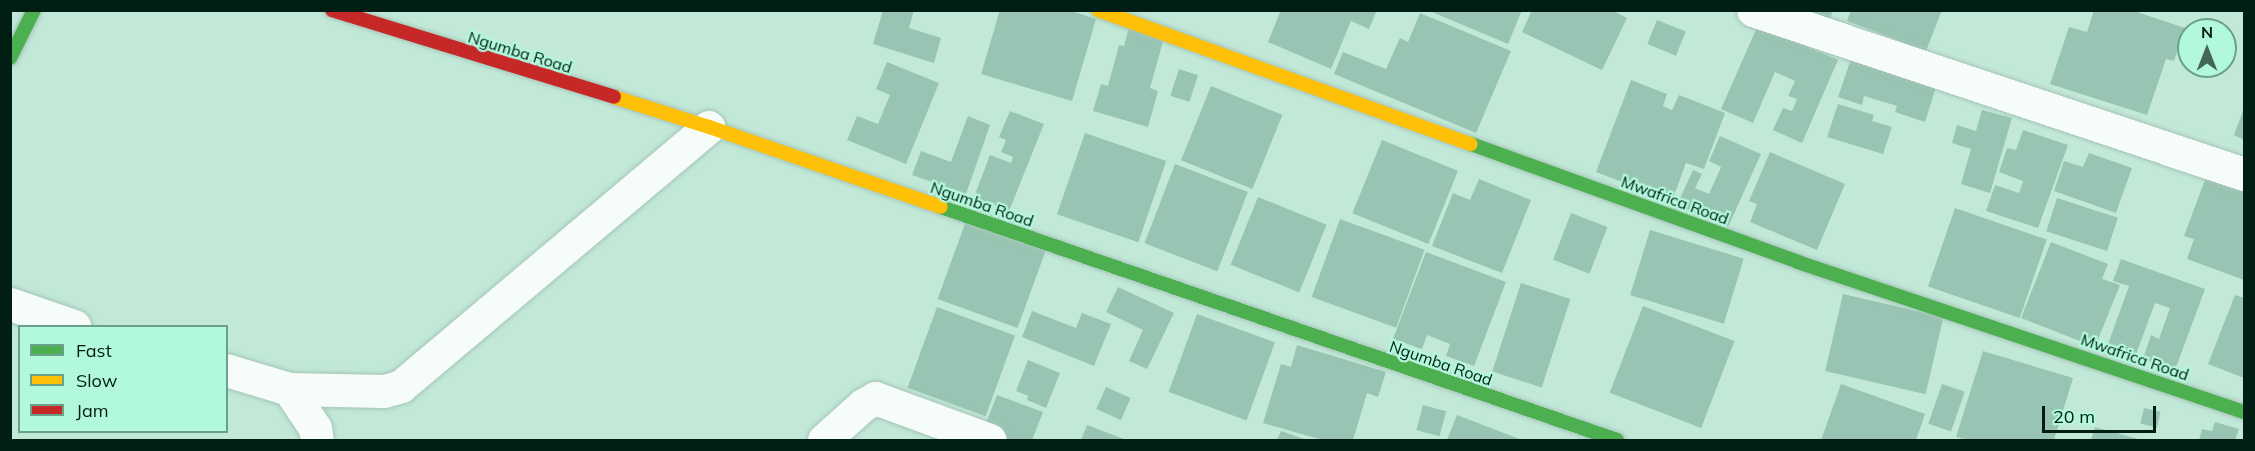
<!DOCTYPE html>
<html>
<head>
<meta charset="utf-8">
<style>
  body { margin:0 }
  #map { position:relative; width:2255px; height:451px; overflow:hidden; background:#c2e9d8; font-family:Mulish,sans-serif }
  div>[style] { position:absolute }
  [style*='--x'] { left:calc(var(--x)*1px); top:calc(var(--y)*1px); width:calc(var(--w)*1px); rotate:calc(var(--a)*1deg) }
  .building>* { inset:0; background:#98c4b3; transform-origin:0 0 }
  .roads { filter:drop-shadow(0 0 2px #a6c5b8) drop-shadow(0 0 2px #a6c5b8) }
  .street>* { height:33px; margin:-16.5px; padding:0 16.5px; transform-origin:16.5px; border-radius:16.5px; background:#f6fcf9 }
  .fast>* { height:14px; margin:-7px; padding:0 7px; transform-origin:7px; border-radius:7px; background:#4caf50 }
  .slow>* { height:14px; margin:-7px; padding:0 7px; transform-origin:7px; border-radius:7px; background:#ffc107 }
  .jam>* { height:14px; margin:-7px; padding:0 7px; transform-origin:7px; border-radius:7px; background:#c62828 }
  span { translate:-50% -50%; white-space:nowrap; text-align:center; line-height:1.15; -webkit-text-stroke:4.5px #b2f9db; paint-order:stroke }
  .street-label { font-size:16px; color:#011e14 }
  .frame { position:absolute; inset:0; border:12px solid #011e14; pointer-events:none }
  .legend { position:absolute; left:18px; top:325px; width:210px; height:108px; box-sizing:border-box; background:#b2f9db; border:2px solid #6ba18b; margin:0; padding:8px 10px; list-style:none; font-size:18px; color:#011e14 }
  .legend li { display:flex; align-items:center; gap:12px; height:30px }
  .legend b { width:30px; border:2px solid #6ba18b }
  .north { position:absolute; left:2177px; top:18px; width:60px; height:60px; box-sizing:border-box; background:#b2f9db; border:2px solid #6ba18b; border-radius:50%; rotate:0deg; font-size:16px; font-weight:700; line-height:24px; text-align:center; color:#011e14 }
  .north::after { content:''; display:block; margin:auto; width:21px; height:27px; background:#456559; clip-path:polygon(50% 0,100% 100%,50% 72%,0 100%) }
  .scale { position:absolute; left:2042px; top:406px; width:114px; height:27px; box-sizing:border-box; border:3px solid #011e14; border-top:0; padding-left:8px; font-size:18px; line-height:21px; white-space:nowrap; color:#011e14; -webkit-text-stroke:4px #b2f9db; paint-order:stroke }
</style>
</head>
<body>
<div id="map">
  <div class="building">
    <i style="clip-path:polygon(883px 10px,914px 10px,909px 28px,941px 38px,934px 63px,873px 44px)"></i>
    <i style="clip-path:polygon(1000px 10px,1068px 10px,1096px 19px,1072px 101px,981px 74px)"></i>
    <i style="clip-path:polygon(1281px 10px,1377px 10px,1369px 29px,1351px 21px,1331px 69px,1268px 42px)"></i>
    <i style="clip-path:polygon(1427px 10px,1522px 10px,1508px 44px)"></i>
    <i style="clip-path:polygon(1532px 10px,1612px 10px,1627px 18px,1602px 70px,1522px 32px)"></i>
    <i style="clip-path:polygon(1808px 10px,1833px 10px,1830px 19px)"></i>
    <i style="clip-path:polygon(1851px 10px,1942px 10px,1926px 51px,1847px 21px)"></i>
    <i style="clip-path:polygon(2094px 10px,2131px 10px,2185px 28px,2174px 61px,2166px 59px,2147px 115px,2050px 84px,2069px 27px,2087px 32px)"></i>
    <i style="clip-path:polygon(1420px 13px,1511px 51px,1476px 133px,1334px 74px,1343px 52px,1386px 69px,1400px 38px,1408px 42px)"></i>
    <i style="left:1657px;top:20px;width:31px;height:26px;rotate:22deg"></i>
    <i style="clip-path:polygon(1758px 25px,1838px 60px,1802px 143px,1773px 130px,1783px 108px,1792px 111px,1797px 99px,1788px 96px,1795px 81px,1775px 72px,1753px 123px,1721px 109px)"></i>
    <i style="clip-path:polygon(1129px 28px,1164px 38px,1150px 88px,1158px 91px,1148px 127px,1093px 111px,1101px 84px,1108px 86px,1119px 45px,1124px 46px)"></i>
    <i style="clip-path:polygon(1851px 59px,1936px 87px,1925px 122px,1895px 112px,1897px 106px,1864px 96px,1862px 105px,1838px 97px)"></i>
    <i style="clip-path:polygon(887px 62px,939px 83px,906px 164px,847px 140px,857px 116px,878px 124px,890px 95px,876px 89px)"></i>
    <i style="left:1179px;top:69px;width:20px;height:28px;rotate:18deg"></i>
    <i style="clip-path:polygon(1631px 80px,1667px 94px,1663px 106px,1672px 110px,1679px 95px,1725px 113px,1704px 169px,1686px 163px,1672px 201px,1596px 172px)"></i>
    <i style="left:1211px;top:86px;width:77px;height:80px;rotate:22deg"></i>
    <i style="clip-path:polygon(1838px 104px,1874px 115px,1872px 121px,1892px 127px,1883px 154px,1827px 137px)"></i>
    <i style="clip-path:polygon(2244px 108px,2244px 140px,2234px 135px)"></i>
    <i style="clip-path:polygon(1982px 110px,2012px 118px,1990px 193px,1961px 184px,1971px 149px,1952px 143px,1957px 125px,1976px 131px)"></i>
    <i style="clip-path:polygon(1010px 111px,1044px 124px,1009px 211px,974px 197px,990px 155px,1011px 163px,1013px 157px,1001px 152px,1006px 140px,999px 137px)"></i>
    <i style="clip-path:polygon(968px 116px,990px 125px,966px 194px,912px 175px,921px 151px,951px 162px)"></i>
    <i style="clip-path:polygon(2023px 130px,2068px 145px,2038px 228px,1986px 211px,1995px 185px,2019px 193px,2023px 181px,1999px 172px,2007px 148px,2016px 150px)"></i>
    <i style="left:1085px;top:133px;width:86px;height:86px;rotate:19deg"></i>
    <i style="clip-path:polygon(1720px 136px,1761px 154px,1728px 227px,1677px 205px,1693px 170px,1702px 174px,1695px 188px,1709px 194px,1721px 167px,1709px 161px)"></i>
    <i style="left:1382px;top:140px;width:82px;height:79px;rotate:22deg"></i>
    <i style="clip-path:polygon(1770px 152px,1845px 184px,1817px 250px,1750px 222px,1757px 204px,1749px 201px)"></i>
    <i style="clip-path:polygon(2089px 153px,2132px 168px,2116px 213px,2054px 191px,2064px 161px,2083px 167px)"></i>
    <i style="left:1175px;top:164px;width:78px;height:85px;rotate:21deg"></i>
    <i style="clip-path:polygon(2206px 177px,2244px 191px,2244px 280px,2187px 259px,2194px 239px,2184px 236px)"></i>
    <i style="clip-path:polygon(1479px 179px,1531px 200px,1502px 273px,1432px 246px,1453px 193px,1470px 200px)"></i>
    <i style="left:1258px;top:197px;width:74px;height:73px;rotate:22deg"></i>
    <i style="left:2057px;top:198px;width:64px;height:35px;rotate:18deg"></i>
    <i style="left:1955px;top:208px;width:97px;height:83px;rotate:19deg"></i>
    <i style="left:1571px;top:213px;width:39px;height:50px;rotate:21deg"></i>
    <i style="left:1340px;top:219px;width:90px;height:83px;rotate:20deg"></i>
    <i style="left:966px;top:221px;width:85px;height:83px;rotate:20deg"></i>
    <i style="left:1650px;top:230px;width:98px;height:68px;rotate:17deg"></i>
    <i style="clip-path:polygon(2051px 242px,2108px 264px,2102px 279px,2120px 285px,2095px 347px,2021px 318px)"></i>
    <i style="clip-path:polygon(1426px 252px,1506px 282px,1474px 366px,1446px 356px,1450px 344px,1427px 335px,1422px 349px,1393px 339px)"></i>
    <i style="clip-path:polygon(2121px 259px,2205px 289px,2175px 370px,2143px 359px,2151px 335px,2159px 339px,2170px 308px,2155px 303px,2135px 357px,2107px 347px,2129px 286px,2113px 281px)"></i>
    <i style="left:1521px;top:283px;width:52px;height:93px;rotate:18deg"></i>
    <i style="clip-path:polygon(1118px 287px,1174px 313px,1147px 369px,1129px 361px,1143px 330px,1106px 312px)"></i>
    <i style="left:1843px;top:294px;width:103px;height:79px;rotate:13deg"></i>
    <i style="clip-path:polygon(2235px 295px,2244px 298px,2244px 378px,2208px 364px)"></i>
    <i style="left:1643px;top:306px;width:98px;height:93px;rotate:21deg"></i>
    <i style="left:937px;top:307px;width:83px;height:86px;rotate:20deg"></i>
    <i style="clip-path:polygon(1032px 311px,1076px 328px,1082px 313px,1111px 324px,1094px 366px,1022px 337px)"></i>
    <i style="left:1197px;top:314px;width:83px;height:83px;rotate:20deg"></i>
    <i style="clip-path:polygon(1297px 345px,1386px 372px,1378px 397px,1367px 393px,1353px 440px,1323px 440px,1263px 423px,1281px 364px,1291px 367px)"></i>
    <i style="clip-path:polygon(1983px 351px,2073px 378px,2054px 440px,1969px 440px,1956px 437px)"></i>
    <i style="clip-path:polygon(1028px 360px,1060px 373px,1046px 408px,1027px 400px,1028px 396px,1016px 391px)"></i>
    <i style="clip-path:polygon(1841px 384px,1925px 414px,1916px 440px,1821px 440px)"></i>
    <i style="left:1942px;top:384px;width:24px;height:42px;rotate:19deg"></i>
    <i style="left:1106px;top:387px;width:27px;height:24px;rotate:24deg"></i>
    <i style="clip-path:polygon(997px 395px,1043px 412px,1032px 440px,1001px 440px,982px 433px)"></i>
    <i style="left:1423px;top:405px;width:24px;height:26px;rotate:15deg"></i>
    <i style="left:2144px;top:408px;width:17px;height:16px;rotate:13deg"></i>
    <i style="clip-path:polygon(1457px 415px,1522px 440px,1447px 440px)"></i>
    <i style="clip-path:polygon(2215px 422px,2239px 429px,2235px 440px,2199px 440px,2202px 429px,2212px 431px)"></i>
    <i style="clip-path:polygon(1087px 425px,1124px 439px,1123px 440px,1081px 440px)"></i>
    <i style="clip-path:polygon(2095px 427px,2142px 440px,2091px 440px)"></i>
    <i style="clip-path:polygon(1281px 431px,1307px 440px,1277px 440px)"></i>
  </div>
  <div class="roads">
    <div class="street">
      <i style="--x:1753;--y:10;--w:518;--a:18.47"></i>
      <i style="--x:10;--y:304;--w:68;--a:19"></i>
      <i style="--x:226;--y:370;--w:66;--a:16.8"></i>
      <i style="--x:289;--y:389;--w:95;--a:1.2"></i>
      <i style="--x:384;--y:391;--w:18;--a:-16"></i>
      <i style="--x:401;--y:386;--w:402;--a:-40.1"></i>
      <i style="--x:289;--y:389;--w:47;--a:56.3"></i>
      <i style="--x:315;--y:428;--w:12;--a:81"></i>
      <i style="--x:824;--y:440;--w:52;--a:-41.9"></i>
      <i style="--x:863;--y:405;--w:14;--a:-30"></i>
      <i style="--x:875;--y:398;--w:122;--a:20.1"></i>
    </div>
    <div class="fast">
      <i style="--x:10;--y:58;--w:54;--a:-63.4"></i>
      <i style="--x:1471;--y:144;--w:348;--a:19.8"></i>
      <i style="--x:1798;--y:262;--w:471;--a:18.6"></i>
      <i style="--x:941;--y:207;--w:715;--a:19.02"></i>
    </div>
    <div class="slow">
      <i style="--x:1098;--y:10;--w:396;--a:19.8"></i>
      <i style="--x:614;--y:97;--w:100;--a:17.5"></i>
      <i style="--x:709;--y:127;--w:245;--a:19"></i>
    </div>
    <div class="jam">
      <i style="--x:332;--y:10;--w:295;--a:17.1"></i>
    </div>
  </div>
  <div class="street-label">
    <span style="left:520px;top:52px;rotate:17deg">Ngumba Road</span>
    <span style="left:1675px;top:200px;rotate:20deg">Mwafrica Road</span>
    <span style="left:982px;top:204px;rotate:19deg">Ngumba Road</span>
    <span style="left:2135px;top:357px;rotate:19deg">Mwafrica Road</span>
    <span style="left:1441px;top:363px;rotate:19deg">Ngumba Road</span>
  </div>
  <div class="frame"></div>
  <ul class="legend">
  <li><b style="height:8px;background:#4caf50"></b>Fast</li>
  <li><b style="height:8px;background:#ffc107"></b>Slow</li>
  <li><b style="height:8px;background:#c62828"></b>Jam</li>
  </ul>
  <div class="north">N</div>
  <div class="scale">20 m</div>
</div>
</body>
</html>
